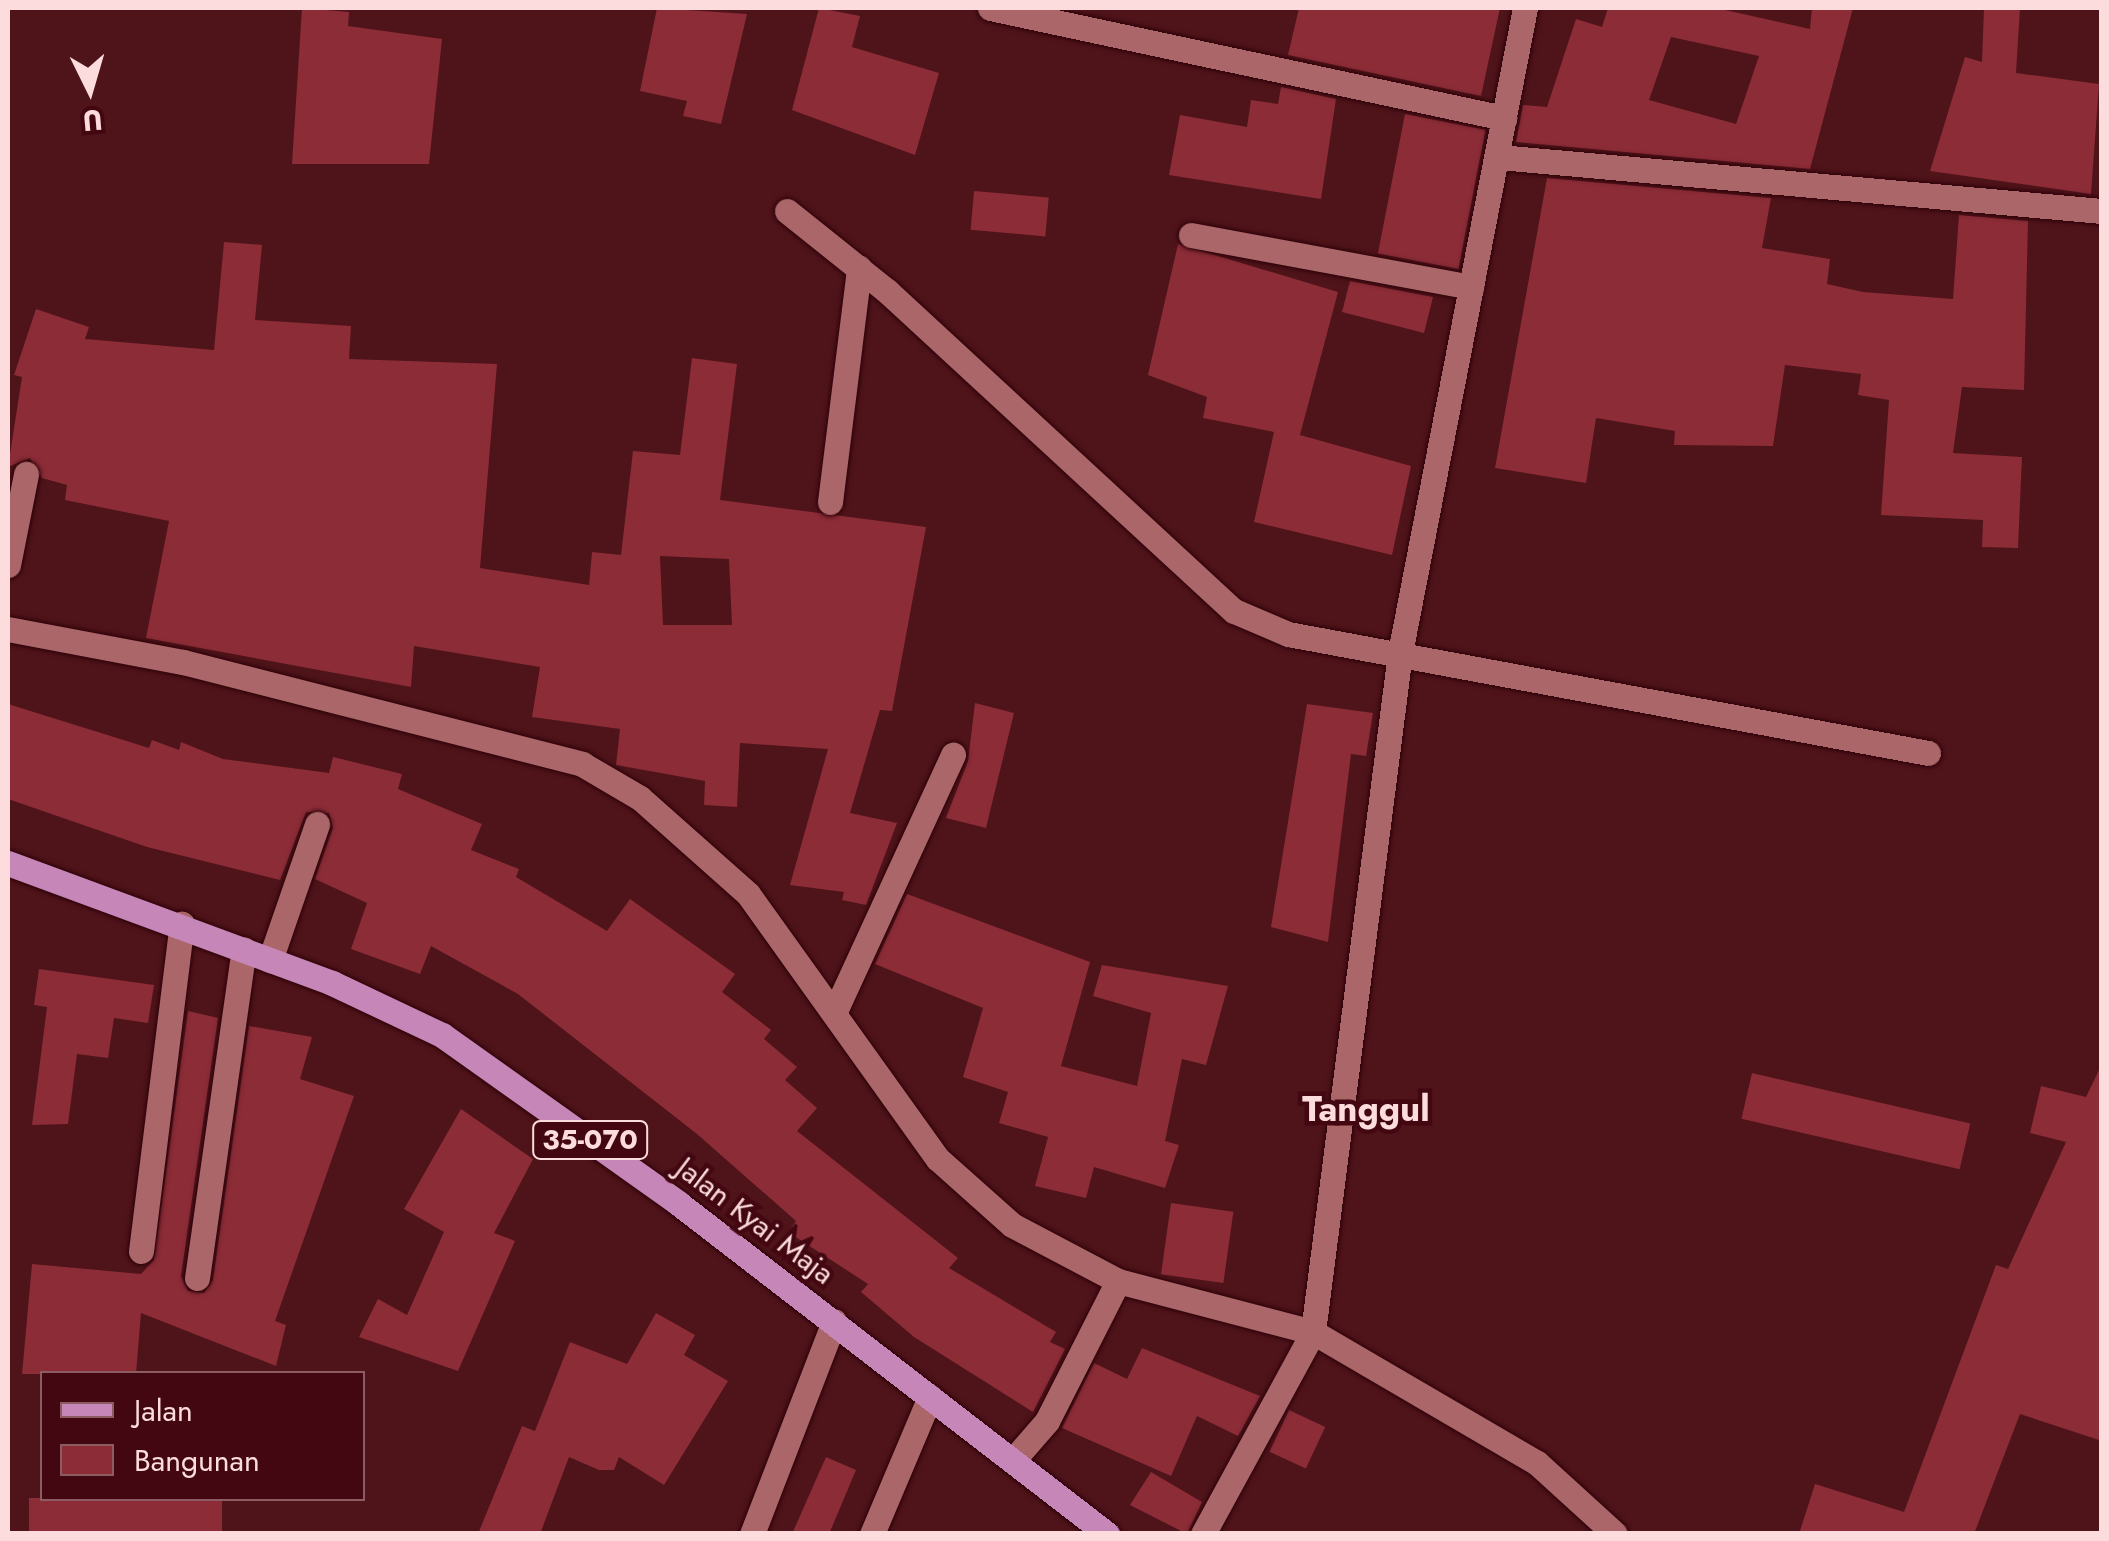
<!DOCTYPE html>
<html>
<head>
<meta charset="utf-8">
<style>
  body { margin:0 }
  #map { position:relative; width:2109px; height:1541px; overflow:hidden; background:#4f131a; font-family:Jost,sans-serif }
  div>[style] { position:absolute }
  [style*='--x'] { left:calc(var(--x)*1px); top:calc(var(--y)*1px); width:calc(var(--w)*1px); rotate:calc(var(--a)*1deg) }
  .building>* { inset:0; background:#8b2c37; transform-origin:0 0 }
  .roads { filter:drop-shadow(0 0 2px #2c0208) drop-shadow(0 0 2px #2c0208) }
  .minor>* { height:25px; margin:-12.5px; padding:0 12.5px; transform-origin:12.5px; border-radius:12.5px; background:#ab6669 }
  .major>* { height:25px; margin:-12.5px; padding:0 12.5px; transform-origin:12.5px; border-radius:12.5px; background:#c686b8 }
  span { translate:-50% -50%; white-space:nowrap; text-align:center; line-height:1.15; -webkit-text-stroke:9px #430711; paint-order:stroke }
  .shield-label span { padding:2px 8px; background:#430711; border:2px solid; border-radius:8px; -webkit-text-stroke-width:0 }
  .shield-label { font-size:28px; color:#fcdcdc; font-weight:700 }
  .street-label { font-size:30px; color:#fcdcdc }
  .quarter-label { font-size:35px; color:#fcdcdc; font-weight:700 }
  .frame { position:absolute; inset:0; border:10px solid #fcdcdc; pointer-events:none }
  .legend { position:absolute; left:40px; top:1371px; width:325px; height:130px; box-sizing:border-box; background:#430711; border:2px solid #8d5c62; margin:0; padding:12px 18px; list-style:none; font-size:30px; color:#fcdcdc }
  .legend li { display:flex; align-items:center; gap:20px; height:50px }
  .legend b { width:50px; border:2px solid #8d5c62 }
  .north { position:absolute; left:40px; top:40px; width:100px; height:100px; -webkit-text-stroke:8px #430711; paint-order:stroke; rotate:175deg; font-size:28px; font-weight:700; line-height:40px; text-align:center; color:#fcdcdc }
  .north::after { content:''; display:block; margin:auto; width:35px; height:45px; background:#fcdcdc; clip-path:polygon(50% 0,100% 100%,50% 72%,0 100%) }
</style>
</head>
<body>
<div id="map">
  <div class="building">
    <i style="clip-path:polygon(302px 8px,349px 12px,348px 26px,442px 39px,429px 164px,292px 164px)"></i>
    <i style="clip-path:polygon(657px 8px,747px 14px,721px 124px,683px 116px,687px 101px,640px 91px)"></i>
    <i style="clip-path:polygon(819px 8px,860px 16px,852px 47px,939px 73px,915px 155px,792px 110px)"></i>
    <i style="clip-path:polygon(1299px 8px,1500px 8px,1481px 96px,1288px 55px)"></i>
    <i style="clip-path:polygon(evenodd,1608px 8px,1716px 8px,1810px 29px,1812px 8px,1853px 8px,1810px 169px,1516px 142px,1523px 105px,1547px 107px,1576px 19px,1602px 27px,1608px 8px,1671px 37px,1759px 56px,1736px 124px,1649px 100px,1671px 37px)"></i>
    <i style="clip-path:polygon(1984px 8px,2020px 8px,2016px 73px,2099px 84px,2091px 194px,1930px 171px,1965px 57px,1982px 62px)"></i>
    <i style="clip-path:polygon(1281px 87px,1336px 99px,1321px 199px,1169px 175px,1180px 115px,1247px 127px,1251px 100px,1278px 104px)"></i>
    <i style="left:1405px;top:114px;width:82px;height:142px;rotate:11deg"></i>
    <i style="clip-path:polygon(1547px 178px,1771px 198px,1762px 248px,1830px 259px,1827px 284px,1863px 292px,1953px 299px,1959px 215px,2028px 221px,2024px 390px,1962px 387px,1953px 453px,2022px 457px,2018px 548px,1982px 547px,1983px 520px,1881px 515px,1889px 400px,1858px 395px,1861px 374px,1785px 365px,1773px 446px,1674px 445px,1675px 431px,1596px 418px,1586px 483px,1495px 468px)"></i>
    <i style="left:974px;top:191px;width:75px;height:39px;rotate:5deg"></i>
    <i style="clip-path:polygon(evenodd,224px 242px,262px 245px,255px 320px,351px 326px,349px 359px,497px 364px,480px 568px,589px 585px,592px 552px,621px 555px,633px 451px,680px 455px,692px 358px,737px 364px,720px 500px,926px 527px,892px 711px,880px 710px,850px 813px,897px 823px,866px 905px,842px 900px,844px 892px,790px 885px,828px 749px,740px 743px,737px 807px,704px 805px,705px 781px,616px 765px,620px 729px,532px 717px,540px 667px,414px 646px,411px 687px,146px 638px,169px 521px,65px 500px,67px 485px,42px 478px,30px 458px,8px 467px,22px 377px,14px 375px,36px 309px,89px 327px,85px 339px,214px 350px,224px 242px,660px 556px,729px 559px,732px 625px,663px 625px,660px 556px)"></i>
    <i style="clip-path:polygon(1178px 244px,1338px 292px,1300px 435px,1411px 466px,1392px 555px,1254px 522px,1274px 432px,1203px 418px,1207px 397px,1148px 375px)"></i>
    <i style="clip-path:polygon(1350px 281px,1433px 297px,1424px 333px,1342px 312px)"></i>
    <i style="clip-path:polygon(975px 703px,1014px 713px,986px 828px,946px 818px,968px 761px)"></i>
    <i style="clip-path:polygon(8px 704px,149px 748px,152px 740px,179px 750px,181px 742px,223px 759px,329px 773px,333px 757px,402px 774px,398px 789px,482px 824px,471px 850px,519px 869px,516px 877px,607px 931px,630px 899px,735px 974px,722px 992px,771px 1030px,764px 1039px,797px 1067px,785px 1080px,817px 1108px,797px 1131px,958px 1258px,949px 1268px,1056px 1332px,1050px 1342px,1065px 1349px,1033px 1412px,914px 1337px,861px 1292px,868px 1284px,788px 1232px,796px 1221px,697px 1134px,518px 994px,431px 946px,420px 974px,351px 949px,367px 903px,315px 879px,333px 828px,329px 813px,306px 812px,280px 880px,147px 847px,8px 799px)"></i>
    <i style="clip-path:polygon(1307px 704px,1373px 713px,1366px 756px,1351px 754px,1328px 942px,1271px 927px)"></i>
    <i style="clip-path:polygon(907px 894px,1090px 962px,1061px 1066px,1137px 1086px,1151px 1013px,1093px 996px,1102px 965px,1228px 986px,1206px 1065px,1182px 1059px,1165px 1141px,1179px 1145px,1165px 1188px,1094px 1167px,1086px 1198px,1035px 1186px,1048px 1137px,999px 1123px,1008px 1092px,963px 1077px,983px 1008px,875px 964px)"></i>
    <i style="clip-path:polygon(39px 969px,154px 985px,148px 1023px,114px 1018px,108px 1058px,77px 1054px,68px 1124px,32px 1125px,47px 1007px,34px 1005px)"></i>
    <i style="clip-path:polygon(188px 1011px,218px 1018px,181px 1276px,188px 1291px,204px 1293px,213px 1280px,249px 1026px,312px 1037px,300px 1079px,354px 1096px,275px 1321px,286px 1325px,276px 1366px,141px 1313px,136px 1374px,22px 1374px,32px 1264px,141px 1274px,154px 1260px)"></i>
    <i style="clip-path:polygon(2102px 1064px,2102px 1441px,2020px 1414px,1974px 1534px,1799px 1534px,1815px 1484px,1904px 1512px,1996px 1265px,2008px 1269px,2066px 1142px,2030px 1133px,2041px 1086px,2086px 1097px)"></i>
    <i style="left:1752px;top:1073px;width:224px;height:47px;rotate:13deg"></i>
    <i style="clip-path:polygon(461px 1109px,533px 1159px,494px 1233px,515px 1241px,458px 1371px,359px 1337px,378px 1299px,407px 1315px,444px 1232px,404px 1209px)"></i>
    <i style="left:1171px;top:1203px;width:63px;height:72px;rotate:8deg"></i>
    <i style="clip-path:polygon(656px 1313px,695px 1335px,684px 1355px,728px 1381px,664px 1485px,619px 1457px,614px 1470px,599px 1470px,569px 1457px,540px 1534px,478px 1534px,522px 1426px,535px 1431px,570px 1342px,627px 1364px)"></i>
    <i style="clip-path:polygon(1142px 1348px,1260px 1396px,1238px 1436px,1197px 1416px,1171px 1476px,1062px 1428px,1094px 1363px,1127px 1379px)"></i>
    <i style="left:1289px;top:1410px;width:40px;height:46px;rotate:25deg"></i>
    <i style="clip-path:polygon(826px 1457px,856px 1470px,829px 1534px,792px 1534px)"></i>
    <i style="clip-path:polygon(1151px 1472px,1202px 1502px,1187px 1534px,1130px 1505px)"></i>
    <i style="left:29px;top:1498px;width:193px;height:36px"></i>
  </div>
  <div class="roads">
    <div class="minor">
      <i style="--x:990;--y:8;--w:526;--a:12.08"></i>
      <i style="--x:1499;--y:157;--w:605;--a:5.12"></i>
      <i style="--x:787;--y:211;--w:128;--a:38.7"></i>
      <i style="--x:887;--y:291;--w:472;--a:42.7"></i>
      <i style="--x:1234;--y:611;--w:59;--a:23.1"></i>
      <i style="--x:1288;--y:634;--w:651;--a:10.53"></i>
      <i style="--x:1191;--y:235;--w:285;--a:10.5"></i>
      <i style="--x:830;--y:502;--w:236;--a:-82.9"></i>
      <i style="--x:8;--y:565;--w:93;--a:-78.8"></i>
      <i style="--x:8;--y:629;--w:178;--a:10.7"></i>
      <i style="--x:183;--y:662;--w:412;--a:14.3"></i>
      <i style="--x:582;--y:764;--w:67;--a:30.4"></i>
      <i style="--x:640;--y:798;--w:144;--a:41.6"></i>
      <i style="--x:748;--y:894;--w:326;--a:54.4"></i>
      <i style="--x:938;--y:1159;--w:99;--a:41.7"></i>
      <i style="--x:1012;--y:1225;--w:120;--a:27.8"></i>
      <i style="--x:1118;--y:1281;--w:202;--a:14.7"></i>
      <i style="--x:1313;--y:1332;--w:259;--a:30.3"></i>
      <i style="--x:1537;--y:1463;--w:105;--a:42.3"></i>
      <i style="--x:270;--y:960;--w:144;--a:-70.9"></i>
      <i style="--x:836;--y:1009;--w:280;--a:-65.3"></i>
      <i style="--x:141;--y:1251;--w:330;--a:-82.9"></i>
      <i style="--x:197;--y:1278;--w:332;--a:-81.9"></i>
      <i style="--x:1015;--y:1458;--w:49;--a:-49.1"></i>
      <i style="--x:1047;--y:1421;--w:157;--a:-63.1"></i>
      <i style="--x:752;--y:1534;--w:228;--a:-68.9"></i>
      <i style="--x:872;--y:1534;--w:149;--a:-67.1"></i>
      <i style="--x:1203;--y:1534;--w:230;--a:-61.4"></i>
      <i style="--x:1313;--y:1332;--w:685;--a:-82.7"></i>
      <i style="--x:1400;--y:653;--w:657;--a:-79.03"></i>
    </div>
    <div class="major">
      <i style="--x:8;--y:863;--w:346;--a:20.3"></i>
      <i style="--x:332;--y:983;--w:122;--a:25.3"></i>
      <i style="--x:442;--y:1035;--w:290;--a:35.4"></i>
      <i style="--x:678;--y:1203;--w:542;--a:37.65"></i>
    </div>
  </div>
  <div class="shield-label">
    <span style="left:590px;top:1140px">35-070</span>
  </div>
  <div class="street-label">
    <span style="left:755px;top:1221px;rotate:37deg">Jalan Kyai Maja</span>
  </div>
  <div class="quarter-label">
    <span style="left:1366px;top:1109px">Tanggul</span>
  </div>
  <div class="frame"></div>
  <ul class="legend">
  <li><b style="height:12px;background:#c686b8"></b>Jalan</li>
  <li><b style="height:28px;background:#8b2c37"></b>Bangunan</li>
  </ul>
  <div class="north">U</div>
</div>
</body>
</html>
